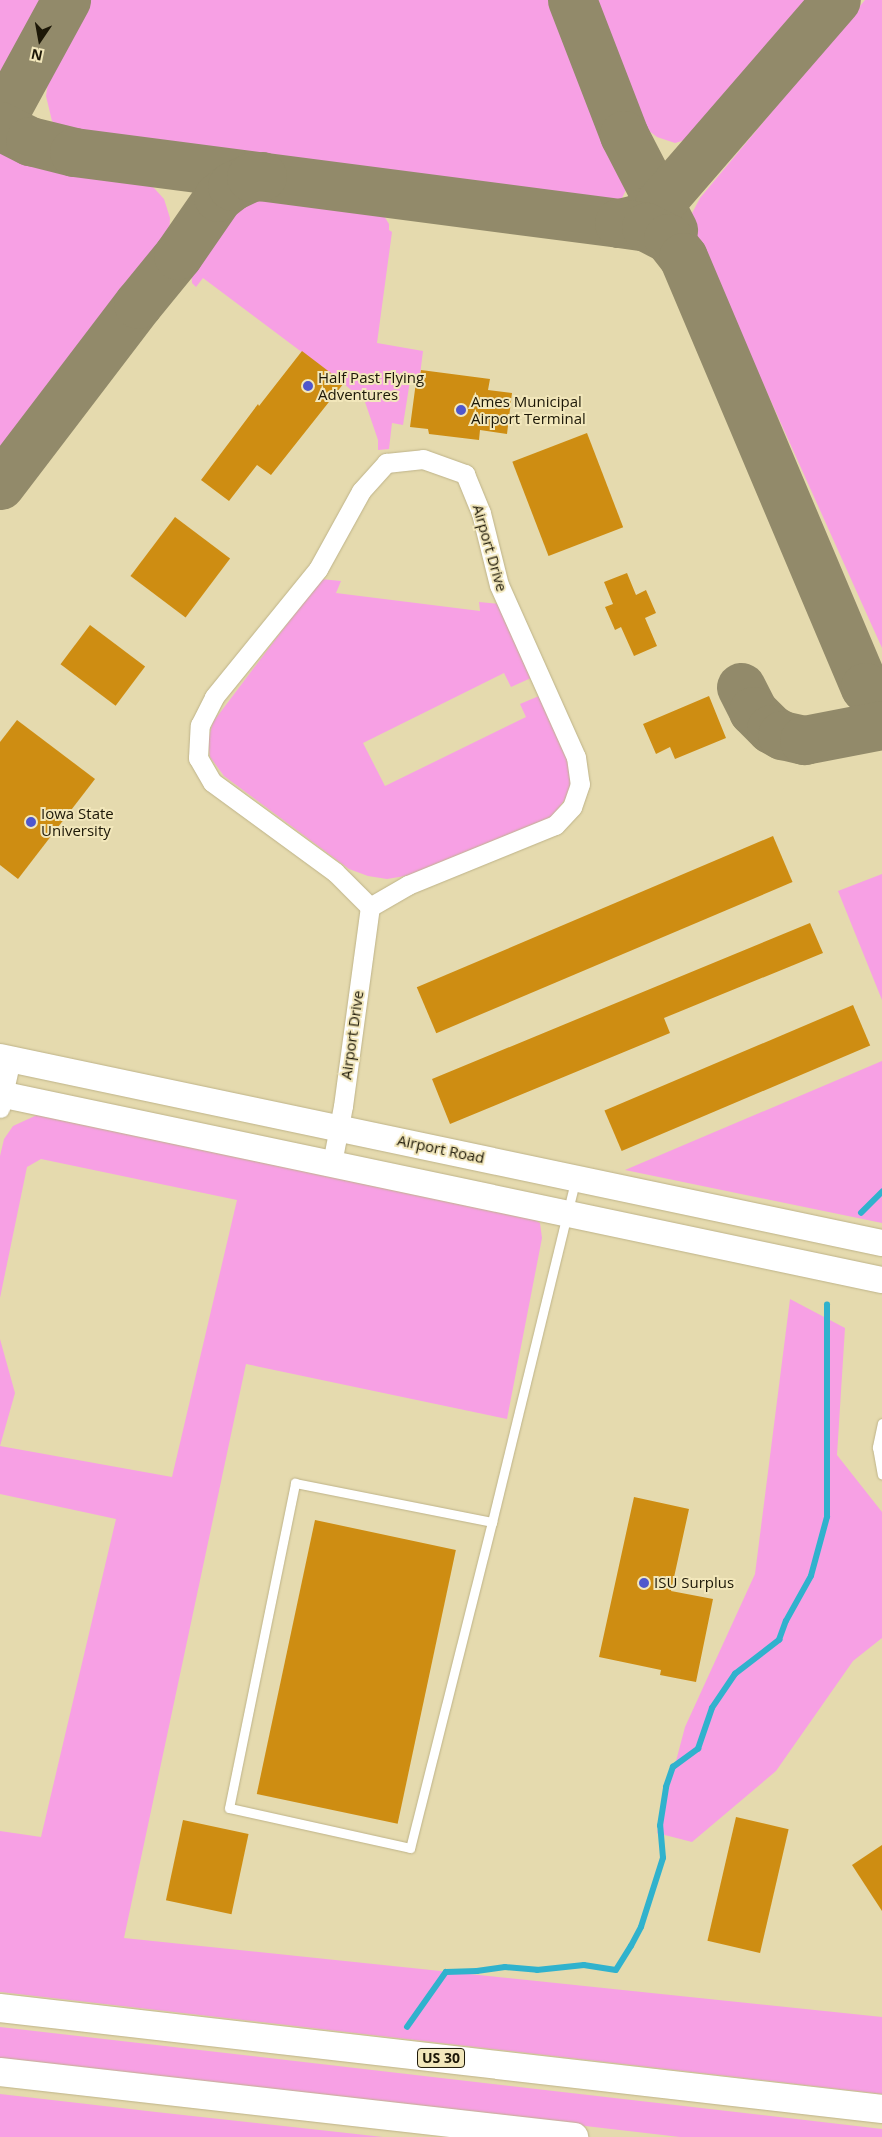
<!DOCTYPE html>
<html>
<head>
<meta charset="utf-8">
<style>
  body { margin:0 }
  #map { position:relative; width:882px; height:2137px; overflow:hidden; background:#e5daae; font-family:"Open Sans",sans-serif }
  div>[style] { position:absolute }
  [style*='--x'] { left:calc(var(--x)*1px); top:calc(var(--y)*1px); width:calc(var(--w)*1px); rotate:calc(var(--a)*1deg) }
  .green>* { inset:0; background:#f7a0e4 }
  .stream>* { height:5.5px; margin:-2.75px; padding:0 2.75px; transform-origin:2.75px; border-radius:2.75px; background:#30b2cd }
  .taxiway>* { height:49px; margin:-24.5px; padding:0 24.5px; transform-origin:24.5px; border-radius:24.5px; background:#928a6a }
  .building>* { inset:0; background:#ce8d12; transform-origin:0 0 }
  .roads { filter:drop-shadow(0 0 1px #beb389) drop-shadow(0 0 1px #beb389) }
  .lane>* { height:9px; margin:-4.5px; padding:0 4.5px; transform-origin:4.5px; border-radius:4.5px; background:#fff }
  .street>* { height:19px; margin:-9.5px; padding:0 9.5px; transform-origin:9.5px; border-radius:9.5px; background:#fff }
  .secondary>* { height:26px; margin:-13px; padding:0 13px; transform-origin:13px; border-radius:13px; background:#fff }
  .highway>* { height:28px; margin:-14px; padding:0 14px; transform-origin:14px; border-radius:14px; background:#fff }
  .dots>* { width:14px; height:14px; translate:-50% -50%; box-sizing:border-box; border:2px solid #f2e7bb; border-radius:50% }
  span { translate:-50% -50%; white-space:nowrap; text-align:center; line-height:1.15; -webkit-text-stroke:4px #f2e7bb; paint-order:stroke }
  .shield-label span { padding:1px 4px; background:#f2e7bb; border:1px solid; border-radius:4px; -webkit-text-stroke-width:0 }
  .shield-label { font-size:14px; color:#1c1707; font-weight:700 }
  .poi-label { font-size:15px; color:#1c1707 }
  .left { translate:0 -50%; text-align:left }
  .street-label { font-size:15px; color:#1c1707 }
  .north { position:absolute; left:15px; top:15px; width:50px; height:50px; -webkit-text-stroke:4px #f2e7bb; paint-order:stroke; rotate:192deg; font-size:14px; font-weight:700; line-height:20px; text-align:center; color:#1c1707 }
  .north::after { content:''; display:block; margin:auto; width:18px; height:22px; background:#1c1707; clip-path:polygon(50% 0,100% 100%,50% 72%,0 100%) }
</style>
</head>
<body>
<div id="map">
  <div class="green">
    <i style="clip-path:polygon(0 0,52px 0,9px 73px,0 79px)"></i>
    <i style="clip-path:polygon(88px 0,557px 0,629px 184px,616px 210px,397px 179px,85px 140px,70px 135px,52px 121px,46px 96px,50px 69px)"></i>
    <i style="clip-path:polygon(590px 0,817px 0,717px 119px,696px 137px,675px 143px,657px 137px,640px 124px)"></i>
    <i style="clip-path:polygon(865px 0,882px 0,882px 648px,689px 219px,700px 198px)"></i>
    <i style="clip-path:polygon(0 144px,28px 157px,53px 165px,128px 175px,139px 179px,154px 188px,164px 199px,170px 218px,169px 236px,160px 252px,0 467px)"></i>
    <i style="clip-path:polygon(274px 193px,369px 205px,381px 211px,389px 224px,389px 230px,392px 232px,377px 343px,423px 351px,419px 383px,410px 381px,403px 425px,392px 423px,389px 449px,378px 450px,378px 440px,365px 402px,343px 383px,203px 278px,196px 287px,192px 283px,191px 265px,194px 259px,229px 212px,231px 213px,239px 206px,255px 197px,273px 196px)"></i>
    <i style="clip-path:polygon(321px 579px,341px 581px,336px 593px,480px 611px,479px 602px,500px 604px,531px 678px,511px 687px,504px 673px,363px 743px,385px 786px,526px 717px,520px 704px,539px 696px,570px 762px,573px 778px,566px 798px,552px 817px,411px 875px,387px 879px,368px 876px,349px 869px,224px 776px,210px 757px,208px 740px,213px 722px)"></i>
    <i style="clip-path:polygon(882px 874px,882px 1000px,838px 891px)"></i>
    <i style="clip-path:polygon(882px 1061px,882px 1223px,625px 1170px)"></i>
    <i style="clip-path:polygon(37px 1115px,529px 1216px,540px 1223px,542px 1238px,507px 1419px,246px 1364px,124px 1938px,882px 2017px,882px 2094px,0 1992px,0 1831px,41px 1837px,116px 1519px,0 1494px,0 1339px,15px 1393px,0 1446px,172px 1477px,237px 1200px,41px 1159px,27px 1167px,0 1298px,0 1156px,4px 1139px,13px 1126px)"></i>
    <i style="clip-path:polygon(790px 1299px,845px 1328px,837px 1455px,882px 1512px,882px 1638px,853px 1661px,776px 1771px,692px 1842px,657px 1833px,685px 1727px,755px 1574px)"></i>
    <i style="clip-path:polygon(0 2027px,882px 2129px,882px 2137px,680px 2137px,0 2058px)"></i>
    <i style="clip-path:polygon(0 2094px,156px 2112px,383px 2137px,0 2137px)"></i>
  </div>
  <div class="stream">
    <i style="--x:861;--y:1213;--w:30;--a:-45"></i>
    <i style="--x:407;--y:2027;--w:67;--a:-54.7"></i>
    <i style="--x:446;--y:1972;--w:31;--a:-2"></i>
    <i style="--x:477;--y:1971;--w:28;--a:-8"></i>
    <i style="--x:505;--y:1967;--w:32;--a:5"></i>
    <i style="--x:537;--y:1970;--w:47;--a:-6.1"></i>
    <i style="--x:584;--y:1965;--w:32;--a:9"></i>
    <i style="--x:616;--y:1970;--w:28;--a:-58"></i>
    <i style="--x:631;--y:1946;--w:21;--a:-62"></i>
    <i style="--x:641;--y:1927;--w:72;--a:-72.3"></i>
    <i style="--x:663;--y:1858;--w:32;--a:-95"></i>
    <i style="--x:660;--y:1826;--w:39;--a:-81"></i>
    <i style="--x:666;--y:1787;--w:21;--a:-71"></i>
    <i style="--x:673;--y:1767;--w:31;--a:-36"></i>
    <i style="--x:698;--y:1749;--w:43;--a:-71.1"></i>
    <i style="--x:712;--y:1708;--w:41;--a:-55.9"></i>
    <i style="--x:735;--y:1674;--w:56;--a:-37.7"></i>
    <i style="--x:779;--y:1640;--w:20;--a:-70"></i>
    <i style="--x:786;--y:1621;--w:51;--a:-60.9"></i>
    <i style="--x:811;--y:1576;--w:61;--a:-74.8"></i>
    <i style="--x:827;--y:1517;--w:212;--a:-90"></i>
  </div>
  <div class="taxiway">
    <i style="--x:572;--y:0;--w:145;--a:68.9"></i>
    <i style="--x:624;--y:135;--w:107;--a:62.7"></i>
    <i style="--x:0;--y:121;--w:138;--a:-61.4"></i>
    <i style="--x:0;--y:126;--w:34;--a:27"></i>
    <i style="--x:30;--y:141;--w:45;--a:14"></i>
    <i style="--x:74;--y:152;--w:550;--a:7.42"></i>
    <i style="--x:619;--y:223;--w:18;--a:-13"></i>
    <i style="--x:637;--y:219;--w:27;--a:-34"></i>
    <i style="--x:659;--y:204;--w:270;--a:-49.1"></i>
    <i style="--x:619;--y:223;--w:27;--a:8"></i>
    <i style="--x:646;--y:227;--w:25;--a:27"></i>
    <i style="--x:668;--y:238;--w:24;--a:52"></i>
    <i style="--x:683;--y:257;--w:467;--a:67.1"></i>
    <i style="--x:865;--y:687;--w:25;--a:47"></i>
    <i style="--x:0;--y:485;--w:228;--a:-52.7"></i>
    <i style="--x:138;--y:304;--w:63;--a:-50.8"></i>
    <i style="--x:178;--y:255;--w:70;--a:-55.4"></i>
    <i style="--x:218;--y:197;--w:18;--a:-38"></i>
    <i style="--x:232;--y:186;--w:21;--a:-25"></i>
    <i style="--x:251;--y:177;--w:11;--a:-5"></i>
    <i style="--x:741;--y:687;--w:27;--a:63"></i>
    <i style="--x:753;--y:711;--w:25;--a:45"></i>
    <i style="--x:771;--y:729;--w:13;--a:29"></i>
    <i style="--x:782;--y:735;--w:23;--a:13"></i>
    <i style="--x:804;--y:740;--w:79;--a:-10.9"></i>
  </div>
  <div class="building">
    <i style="clip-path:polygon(302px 351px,344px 383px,271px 475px,257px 465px,229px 501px,201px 480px,258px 404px,259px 406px)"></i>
    <i style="clip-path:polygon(421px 370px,490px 379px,488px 390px,512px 393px,507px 434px,480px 430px,479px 440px,429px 434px,428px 429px,410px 427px,416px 382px,419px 383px)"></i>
    <i style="left:587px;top:433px;width:101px;height:80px;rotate:69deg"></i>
    <i style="left:175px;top:517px;width:69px;height:74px;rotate:37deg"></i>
    <i style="clip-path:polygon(627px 573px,636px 595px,646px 590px,656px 613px,645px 618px,657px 646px,634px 656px,621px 627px,615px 630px,605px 607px,613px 604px,604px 582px)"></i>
    <i style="left:90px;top:625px;width:69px;height:49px;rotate:37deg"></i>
    <i style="clip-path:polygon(709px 696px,726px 738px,675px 759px,670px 747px,656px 754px,643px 724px)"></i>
    <i style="clip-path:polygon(17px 720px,95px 779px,18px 879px,0 865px,0 742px)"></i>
    <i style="left:773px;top:836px;width:50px;height:387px;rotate:67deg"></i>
    <i style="clip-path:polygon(810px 923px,823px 953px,664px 1018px,670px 1033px,450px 1124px,432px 1079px)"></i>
    <i style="left:853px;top:1005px;width:44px;height:270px;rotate:67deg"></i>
    <i style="clip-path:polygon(634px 1497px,689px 1509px,671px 1591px,713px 1599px,696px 1682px,660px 1675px,661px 1670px,599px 1657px)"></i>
    <i style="left:315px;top:1520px;width:144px;height:280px;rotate:12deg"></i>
    <i style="left:736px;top:1817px;width:54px;height:127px;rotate:13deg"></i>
    <i style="left:183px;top:1820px;width:67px;height:82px;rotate:12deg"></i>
    <i style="clip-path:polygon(882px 1845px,882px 1911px,852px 1865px)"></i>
  </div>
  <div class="roads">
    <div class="lane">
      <i style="--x:882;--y:1423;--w:25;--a:102"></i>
      <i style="--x:877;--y:1447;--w:28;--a:80"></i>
      <i style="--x:492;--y:1522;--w:336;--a:104.1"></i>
      <i style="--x:410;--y:1848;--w:185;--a:-167.5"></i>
      <i style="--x:229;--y:1808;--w:332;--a:-78.5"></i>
      <i style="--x:295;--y:1483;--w:201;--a:11.2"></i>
      <i style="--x:492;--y:1522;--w:351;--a:-76.3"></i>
    </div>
    <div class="street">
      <i style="--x:423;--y:459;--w:45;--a:19.7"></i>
      <i style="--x:465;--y:474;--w:42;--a:67.7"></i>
      <i style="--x:481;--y:513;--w:74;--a:76"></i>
      <i style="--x:499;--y:585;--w:188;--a:65.9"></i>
      <i style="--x:576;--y:757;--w:27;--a:82"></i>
      <i style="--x:580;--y:784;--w:24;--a:109"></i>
      <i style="--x:572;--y:807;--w:25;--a:133"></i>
      <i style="--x:555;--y:825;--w:159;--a:157.8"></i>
      <i style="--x:408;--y:885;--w:44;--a:149.9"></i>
      <i style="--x:370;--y:907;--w:49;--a:-135"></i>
      <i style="--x:335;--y:872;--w:152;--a:-143.8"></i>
      <i style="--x:212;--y:782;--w:28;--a:-120"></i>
      <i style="--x:198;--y:758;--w:33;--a:-87"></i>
      <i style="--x:200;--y:725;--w:31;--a:-63"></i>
      <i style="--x:214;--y:697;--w:165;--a:-50.9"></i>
      <i style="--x:318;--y:569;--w:89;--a:-61.1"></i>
      <i style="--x:361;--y:491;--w:38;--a:-48"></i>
      <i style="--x:386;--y:463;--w:37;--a:-6"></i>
      <i style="--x:0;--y:1108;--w:50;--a:-77.3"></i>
      <i style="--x:332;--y:1163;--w:58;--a:-79.1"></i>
      <i style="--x:343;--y:1106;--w:201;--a:-82.3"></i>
    </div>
    <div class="secondary">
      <i style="--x:0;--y:1057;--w:901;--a:11.91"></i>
      <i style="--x:0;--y:1094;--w:901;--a:11.91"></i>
    </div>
    <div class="highway">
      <i style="--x:0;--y:2008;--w:888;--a:6.53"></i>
      <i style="--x:0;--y:2072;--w:578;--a:6.46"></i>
    </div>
  </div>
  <div class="dots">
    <i style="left:308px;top:386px;background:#4f57cd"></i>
    <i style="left:461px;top:410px;background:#4f57cd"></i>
    <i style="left:31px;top:822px;background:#4f57cd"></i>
    <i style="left:644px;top:1583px;background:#4f57cd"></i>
  </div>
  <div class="shield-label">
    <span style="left:441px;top:2058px">US 30</span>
  </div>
  <div class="poi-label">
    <span class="left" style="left:318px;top:386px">Half Past Flying<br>Adventures</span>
    <span class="left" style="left:471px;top:410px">Ames Municipal<br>Airport Terminal</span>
    <span class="left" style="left:41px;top:822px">Iowa State<br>University</span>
    <span class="left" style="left:654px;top:1583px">ISU Surplus</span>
  </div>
  <div class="street-label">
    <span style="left:490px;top:548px;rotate:74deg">Airport Drive</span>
    <span style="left:352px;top:1035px;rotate:-82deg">Airport Drive</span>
    <span style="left:441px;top:1149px;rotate:12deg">Airport Road</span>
  </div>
  <div class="north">N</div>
</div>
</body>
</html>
